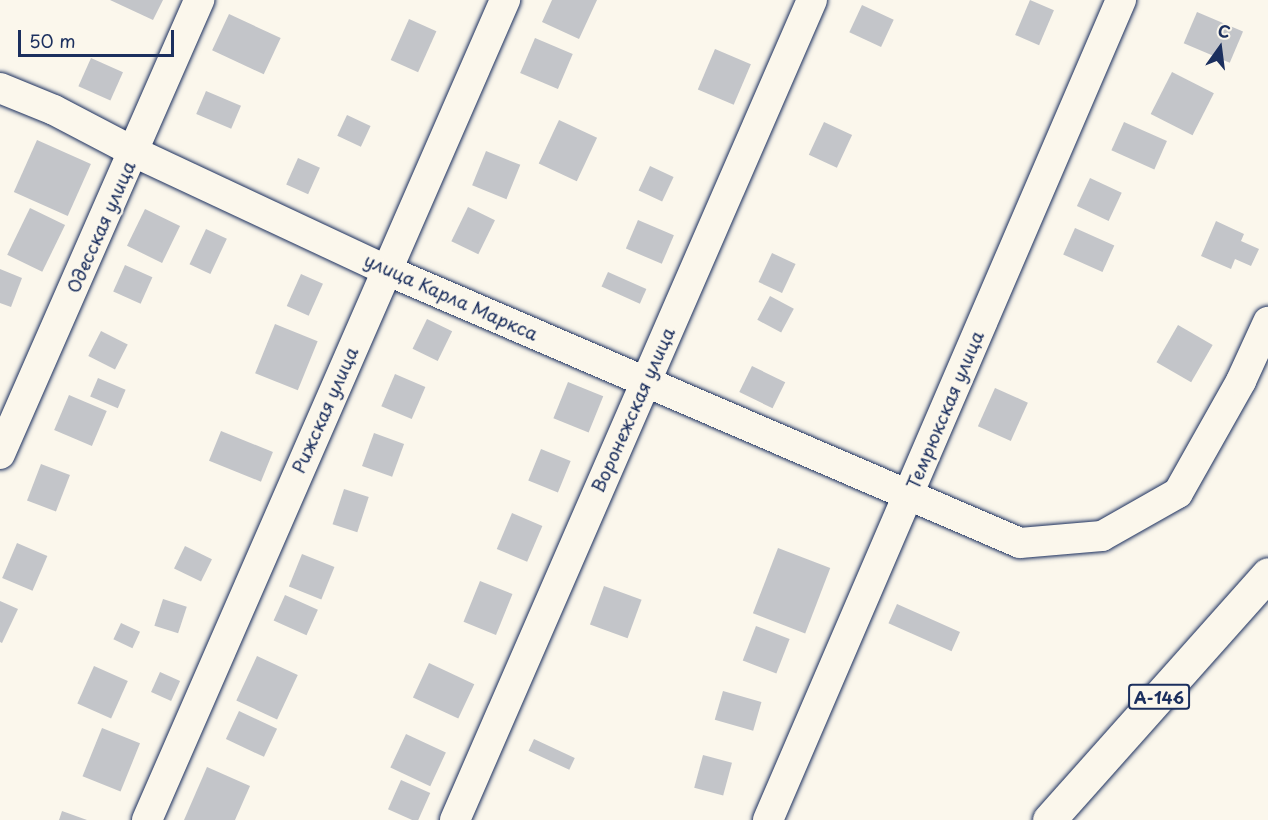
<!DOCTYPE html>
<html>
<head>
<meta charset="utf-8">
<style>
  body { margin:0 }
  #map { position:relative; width:1268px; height:820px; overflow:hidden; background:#fbf7ec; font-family:"Playpen Sans",sans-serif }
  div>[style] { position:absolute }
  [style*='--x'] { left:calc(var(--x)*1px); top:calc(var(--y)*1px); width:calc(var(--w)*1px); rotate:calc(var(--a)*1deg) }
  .building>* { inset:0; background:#c3c5c9; transform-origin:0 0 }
  .roads { filter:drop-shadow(0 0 2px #1b2f5e) drop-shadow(0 0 2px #1b2f5e) }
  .minor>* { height:30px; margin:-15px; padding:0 15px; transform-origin:15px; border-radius:15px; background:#fbf7ec }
  .highway>* { height:33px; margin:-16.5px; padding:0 16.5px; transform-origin:16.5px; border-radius:16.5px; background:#fbf7ec }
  span { translate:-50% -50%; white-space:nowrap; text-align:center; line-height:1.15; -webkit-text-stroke:5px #fbf7ec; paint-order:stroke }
  .shield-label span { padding:2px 4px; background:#fbf7ec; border:2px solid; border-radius:4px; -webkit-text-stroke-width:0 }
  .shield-label { font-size:16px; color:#1b2f5e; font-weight:700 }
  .street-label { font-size:18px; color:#1b2f5e }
  .north { position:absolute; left:1190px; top:18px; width:60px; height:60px; -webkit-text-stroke:4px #fbf7ec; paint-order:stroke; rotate:14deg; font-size:16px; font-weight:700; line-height:24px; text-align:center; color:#1b2f5e }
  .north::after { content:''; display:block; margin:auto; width:21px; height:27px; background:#1b2f5e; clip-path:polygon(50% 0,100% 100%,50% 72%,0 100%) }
  .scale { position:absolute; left:18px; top:30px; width:156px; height:27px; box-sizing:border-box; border:3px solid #1b2f5e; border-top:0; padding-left:8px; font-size:18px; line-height:21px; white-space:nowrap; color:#1b2f5e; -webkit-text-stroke:4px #fbf7ec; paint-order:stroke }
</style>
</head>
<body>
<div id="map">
  <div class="building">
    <i style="clip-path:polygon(110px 0,163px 0,153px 20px)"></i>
    <i style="clip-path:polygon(552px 0,597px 0,579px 39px,542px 22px)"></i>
    <i style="left:1030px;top:0;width:26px;height:38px;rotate:23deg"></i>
    <i style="left:862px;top:5px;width:35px;height:30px;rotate:25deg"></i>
    <i style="left:1197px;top:12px;width:50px;height:34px;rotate:23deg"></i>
    <i style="left:229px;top:14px;width:57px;height:40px;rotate:25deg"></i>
    <i style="left:409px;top:19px;width:30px;height:45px;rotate:24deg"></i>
    <i style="left:535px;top:38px;width:41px;height:38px;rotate:23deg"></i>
    <i style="left:715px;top:49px;width:39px;height:44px;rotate:23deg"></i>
    <i style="left:91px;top:58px;width:35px;height:31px;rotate:24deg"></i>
    <i style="left:1172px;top:72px;width:47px;height:47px;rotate:27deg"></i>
    <i style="left:206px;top:91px;width:38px;height:25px;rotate:23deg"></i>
    <i style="left:347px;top:115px;width:26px;height:23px;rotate:25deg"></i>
    <i style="left:559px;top:120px;width:42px;height:48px;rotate:25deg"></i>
    <i style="left:824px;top:122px;width:31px;height:36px;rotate:25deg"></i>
    <i style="left:1124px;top:122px;width:47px;height:31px;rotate:24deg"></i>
    <i style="left:37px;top:140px;width:59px;height:57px;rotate:24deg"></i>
    <i style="left:486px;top:151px;width:37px;height:37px;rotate:22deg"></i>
    <i style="left:298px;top:158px;width:24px;height:29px;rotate:24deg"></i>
    <i style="left:650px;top:166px;width:26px;height:27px;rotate:25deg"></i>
    <i style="left:1090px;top:178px;width:35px;height:31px;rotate:25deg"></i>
    <i style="left:468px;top:207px;width:30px;height:38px;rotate:26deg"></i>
    <i style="left:30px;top:208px;width:39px;height:52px;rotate:26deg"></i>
    <i style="left:145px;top:209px;width:39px;height:41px;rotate:26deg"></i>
    <i style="left:638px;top:220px;width:39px;height:31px;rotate:23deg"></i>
    <i style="clip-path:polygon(1216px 221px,1244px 234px,1241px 241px,1259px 249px,1251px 266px,1235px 259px,1231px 269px,1201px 256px)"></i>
    <i style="left:1075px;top:228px;width:43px;height:29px;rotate:24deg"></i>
    <i style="left:206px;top:229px;width:23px;height:39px;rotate:25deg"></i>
    <i style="left:772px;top:253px;width:26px;height:32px;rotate:25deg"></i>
    <i style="left:125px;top:265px;width:30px;height:29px;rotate:24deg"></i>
    <i style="clip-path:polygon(0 269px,22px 278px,11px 307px,0 303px)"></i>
    <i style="left:608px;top:272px;width:42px;height:16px;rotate:24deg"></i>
    <i style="left:301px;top:274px;width:24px;height:35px;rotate:24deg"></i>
    <i style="left:770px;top:296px;width:27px;height:27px;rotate:28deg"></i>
    <i style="left:427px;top:319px;width:28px;height:33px;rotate:26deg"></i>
    <i style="left:275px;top:324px;width:46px;height:53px;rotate:22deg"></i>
    <i style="left:1178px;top:325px;width:40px;height:43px;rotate:30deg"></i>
    <i style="left:101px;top:331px;width:30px;height:28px;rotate:27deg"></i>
    <i style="left:752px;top:366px;width:37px;height:29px;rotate:26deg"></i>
    <i style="left:395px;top:374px;width:33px;height:35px;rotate:23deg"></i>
    <i style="left:98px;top:378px;width:30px;height:20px;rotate:23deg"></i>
    <i style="left:568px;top:382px;width:38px;height:39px;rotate:22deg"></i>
    <i style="left:995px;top:388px;width:36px;height:42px;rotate:24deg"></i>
    <i style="left:69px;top:395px;width:41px;height:38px;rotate:23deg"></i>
    <i style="left:221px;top:431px;width:56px;height:32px;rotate:22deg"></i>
    <i style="left:374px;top:433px;width:32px;height:35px;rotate:20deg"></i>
    <i style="left:541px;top:449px;width:32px;height:34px;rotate:22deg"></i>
    <i style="left:41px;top:464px;width:31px;height:39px;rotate:21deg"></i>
    <i style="left:344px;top:489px;width:26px;height:37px;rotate:18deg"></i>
    <i style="left:512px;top:513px;width:33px;height:39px;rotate:23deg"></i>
    <i style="left:17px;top:543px;width:33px;height:38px;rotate:23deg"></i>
    <i style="left:185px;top:546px;width:30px;height:25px;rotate:26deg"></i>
    <i style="left:778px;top:548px;width:56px;height:70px;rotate:21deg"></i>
    <i style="left:302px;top:554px;width:35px;height:35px;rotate:22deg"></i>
    <i style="left:480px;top:581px;width:35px;height:44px;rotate:22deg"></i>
    <i style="left:604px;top:586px;width:40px;height:41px;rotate:20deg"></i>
    <i style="left:285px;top:595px;width:36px;height:28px;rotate:24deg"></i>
    <i style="left:163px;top:599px;width:25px;height:28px;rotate:18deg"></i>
    <i style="clip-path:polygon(0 601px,18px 609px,2px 643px,0 642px)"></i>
    <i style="left:897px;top:604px;width:69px;height:21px;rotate:24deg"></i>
    <i style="left:121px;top:623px;width:21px;height:18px;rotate:25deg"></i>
    <i style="left:756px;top:626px;width:36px;height:37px;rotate:21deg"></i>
    <i style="left:257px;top:656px;width:45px;height:49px;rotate:25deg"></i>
    <i style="left:429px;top:663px;width:50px;height:38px;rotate:25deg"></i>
    <i style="left:94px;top:666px;width:37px;height:41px;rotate:24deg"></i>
    <i style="left:160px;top:672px;width:22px;height:22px;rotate:24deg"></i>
    <i style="left:723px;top:691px;width:40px;height:30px;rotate:16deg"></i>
    <i style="left:239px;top:711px;width:42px;height:31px;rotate:25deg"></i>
    <i style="left:102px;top:728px;width:41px;height:52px;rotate:22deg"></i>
    <i style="left:406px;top:734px;width:44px;height:37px;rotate:25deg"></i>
    <i style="left:534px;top:739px;width:45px;height:13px;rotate:25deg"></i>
    <i style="left:703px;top:755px;width:30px;height:34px;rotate:15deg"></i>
    <i style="clip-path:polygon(207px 767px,250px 786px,235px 820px,184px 820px)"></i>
    <i style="left:401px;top:780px;width:32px;height:32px;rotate:24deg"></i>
    <i style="clip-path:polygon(62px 811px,87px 820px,59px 820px)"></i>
  </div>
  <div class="roads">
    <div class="minor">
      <i style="--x:0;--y:88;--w:58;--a:22.2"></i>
      <i style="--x:54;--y:110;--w:90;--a:27.7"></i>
      <i style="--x:134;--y:152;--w:278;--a:25.1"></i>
      <i style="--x:386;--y:270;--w:690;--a:23.3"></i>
      <i style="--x:1020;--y:543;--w:82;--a:-4.9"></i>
      <i style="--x:1102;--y:536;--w:87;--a:-29.5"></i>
      <i style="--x:1178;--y:493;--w:129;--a:-60.6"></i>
      <i style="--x:1241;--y:381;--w:65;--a:-65.4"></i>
      <i style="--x:0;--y:454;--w:496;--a:-66.3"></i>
      <i style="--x:147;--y:820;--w:895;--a:-66.41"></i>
      <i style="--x:455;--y:820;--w:894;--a:-66.47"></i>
      <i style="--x:768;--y:820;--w:893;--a:-66.71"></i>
    </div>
    <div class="highway">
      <i style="--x:1049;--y:820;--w:329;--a:-48.3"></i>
    </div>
  </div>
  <div class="shield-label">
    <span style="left:1159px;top:697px">А-146</span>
  </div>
  <div class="street-label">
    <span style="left:101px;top:227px;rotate:-66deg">Одесская улица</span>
    <span style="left:451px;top:297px;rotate:24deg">улица Карла Маркса</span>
    <span style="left:325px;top:410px;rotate:-66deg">Рижская улица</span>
    <span style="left:633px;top:410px;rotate:-66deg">Воронежская улица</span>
    <span style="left:945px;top:410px;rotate:-67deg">Темрюкская улица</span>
  </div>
  <div class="north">С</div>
  <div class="scale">50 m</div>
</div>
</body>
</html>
